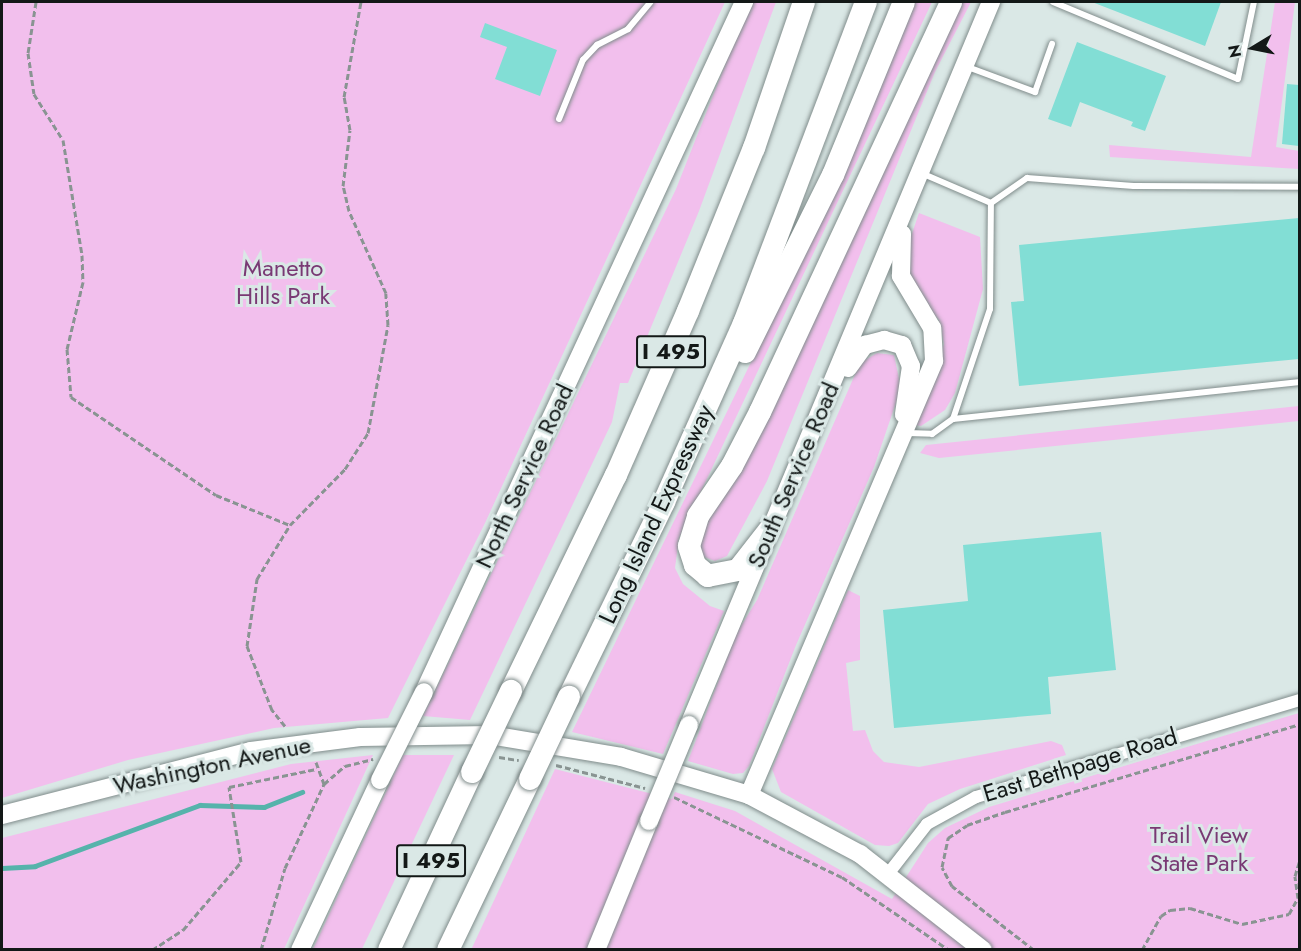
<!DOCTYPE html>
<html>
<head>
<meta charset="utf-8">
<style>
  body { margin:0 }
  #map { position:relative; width:1301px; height:951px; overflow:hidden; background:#dae8e6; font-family:Jost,sans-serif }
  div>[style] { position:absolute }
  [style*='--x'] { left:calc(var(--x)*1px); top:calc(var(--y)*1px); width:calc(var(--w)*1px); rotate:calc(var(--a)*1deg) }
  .green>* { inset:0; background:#f2bfed }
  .stream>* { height:4.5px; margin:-2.25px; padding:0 2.25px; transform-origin:2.25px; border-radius:2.25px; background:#56b3ab }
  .building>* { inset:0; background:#82ded5 }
  .path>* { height:3px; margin-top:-1.5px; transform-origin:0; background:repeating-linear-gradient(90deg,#899492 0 6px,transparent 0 9px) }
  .roads { filter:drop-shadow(0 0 2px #808c8b) drop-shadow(0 0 2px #808c8b) }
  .service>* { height:6px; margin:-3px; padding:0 3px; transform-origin:3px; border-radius:3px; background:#fff }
  .minor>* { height:12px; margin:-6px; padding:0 6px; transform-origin:6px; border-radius:6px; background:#fff }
  .secondary>* { height:18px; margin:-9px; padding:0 9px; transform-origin:9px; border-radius:9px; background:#fff }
  .motorway>* { height:22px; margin:-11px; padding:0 11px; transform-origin:11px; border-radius:11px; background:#fff }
  .bridges { filter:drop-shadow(0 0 2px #808c8b) drop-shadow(0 0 2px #808c8b) }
  .secondary-bridge>* { height:18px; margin:-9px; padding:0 9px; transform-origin:9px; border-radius:9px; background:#fff }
  .motorway-bridge>* { height:22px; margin:-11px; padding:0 11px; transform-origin:11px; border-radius:11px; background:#fff }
  span { translate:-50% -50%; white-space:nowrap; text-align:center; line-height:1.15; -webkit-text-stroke:6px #dae8e6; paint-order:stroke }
  .shield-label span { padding:2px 4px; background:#dae8e6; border:2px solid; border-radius:4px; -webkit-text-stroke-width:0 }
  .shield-label { font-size:22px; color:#131817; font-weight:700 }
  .park-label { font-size:24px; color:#793974 }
  .street-label { font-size:24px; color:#131817 }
  .frame { position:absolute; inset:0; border:3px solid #131817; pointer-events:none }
  .north { position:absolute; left:1223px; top:18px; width:60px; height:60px; -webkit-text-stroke:4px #dae8e6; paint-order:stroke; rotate:260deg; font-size:16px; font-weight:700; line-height:24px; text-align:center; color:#131817 }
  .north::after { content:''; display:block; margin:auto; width:21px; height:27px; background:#131817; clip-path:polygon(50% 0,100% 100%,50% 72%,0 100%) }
</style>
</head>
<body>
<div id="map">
  <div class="green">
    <i style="clip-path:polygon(2px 2px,725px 2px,485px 523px,388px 718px,274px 728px,128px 760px,2px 798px)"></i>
    <i style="clip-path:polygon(750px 2px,776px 2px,699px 211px,628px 383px,620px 383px,612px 422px,470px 720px,423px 716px,676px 189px)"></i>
    <i style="clip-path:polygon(911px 2px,932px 2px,679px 538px,675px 568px,683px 584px,710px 606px,724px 611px,663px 754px,572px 732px,856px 145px)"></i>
    <i style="clip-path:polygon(957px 2px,971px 2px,935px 72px,767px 481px,727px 556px,715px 561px,704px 557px,697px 546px,698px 531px)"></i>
    <i style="clip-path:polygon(1275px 2px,1295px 2px,1276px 147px,1299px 151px,1299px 169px,1110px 157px,1109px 145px,1251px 157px)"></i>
    <i style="clip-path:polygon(919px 213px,980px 237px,983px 289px,955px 393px,945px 410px,921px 426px,915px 425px,944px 344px,939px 320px,914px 291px,905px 254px)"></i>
    <i style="clip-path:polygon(877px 353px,894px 355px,901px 388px,874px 467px,796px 645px,749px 766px,743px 773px,733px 774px,688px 761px,736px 634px,757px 600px,860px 363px)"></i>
    <i style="clip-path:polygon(1299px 406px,1299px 421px,939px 458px,920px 453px,926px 445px)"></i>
    <i style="clip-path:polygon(848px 590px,860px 596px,860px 660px,846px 663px,853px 731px,865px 730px,873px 751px,884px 762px,919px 767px,1051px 741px,1062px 745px,1066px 755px,960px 789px,928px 804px,898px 843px,889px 846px,875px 845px,781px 792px,772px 769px)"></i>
    <i style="clip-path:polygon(1299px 713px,1299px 949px,471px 950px,555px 769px,672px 799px,675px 792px,735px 811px,892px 899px,928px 843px,945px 828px,989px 807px)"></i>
    <i style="clip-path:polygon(373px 755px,284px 949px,2px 949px,2px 838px,291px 764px)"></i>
    <i style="clip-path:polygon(403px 755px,454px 755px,362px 949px,313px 949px)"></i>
  </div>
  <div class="stream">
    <i style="--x:2;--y:868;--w:33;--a:-3"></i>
    <i style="--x:35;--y:866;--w:176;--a:-20.3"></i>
    <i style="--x:200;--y:805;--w:64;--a:1.8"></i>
    <i style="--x:264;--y:807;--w:41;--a:-21.5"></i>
  </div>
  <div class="building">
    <i style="clip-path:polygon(1092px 2px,1221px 2px,1205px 46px)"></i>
    <i style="clip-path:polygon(485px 23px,557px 50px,540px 96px,495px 79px,507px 47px,480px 37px)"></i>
    <i style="clip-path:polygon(1077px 42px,1166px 76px,1145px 131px,1131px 126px,1133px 122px,1080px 102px,1071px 127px,1048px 119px)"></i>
    <i style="clip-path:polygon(1287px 84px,1299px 85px,1299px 146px,1282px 144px)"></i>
    <i style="clip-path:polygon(1299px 218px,1299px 359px,1019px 386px,1011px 302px,1024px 301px,1019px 245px)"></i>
    <i style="clip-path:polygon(1101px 532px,1116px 670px,1048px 677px,1051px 714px,894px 728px,883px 610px,968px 601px,963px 545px)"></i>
  </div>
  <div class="path">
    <i style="--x:36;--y:2;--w:52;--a:98.9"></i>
    <i style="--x:28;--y:53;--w:41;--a:81.7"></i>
    <i style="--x:34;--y:94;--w:54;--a:57.8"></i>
    <i style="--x:63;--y:140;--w:117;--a:80.6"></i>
    <i style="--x:82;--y:255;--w:27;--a:88"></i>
    <i style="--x:83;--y:282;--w:69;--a:103.4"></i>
    <i style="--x:67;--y:349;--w:48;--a:85.2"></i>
    <i style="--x:71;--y:397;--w:175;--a:34.1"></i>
    <i style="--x:216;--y:495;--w:80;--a:22.1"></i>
    <i style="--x:285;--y:726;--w:21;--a:-129"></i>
    <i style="--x:272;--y:710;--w:69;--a:-111.3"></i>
    <i style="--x:247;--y:646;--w:68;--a:-81.5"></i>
    <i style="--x:257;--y:579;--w:63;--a:-58.6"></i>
    <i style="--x:290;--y:525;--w:78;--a:-45.5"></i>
    <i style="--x:345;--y:469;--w:43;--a:-57.4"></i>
    <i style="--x:368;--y:433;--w:110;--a:-79.5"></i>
    <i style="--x:388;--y:325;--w:32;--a:-94"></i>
    <i style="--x:386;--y:293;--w:90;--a:-114.3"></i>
    <i style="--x:349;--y:211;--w:26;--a:-103"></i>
    <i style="--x:343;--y:186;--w:56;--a:-82.9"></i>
    <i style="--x:350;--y:130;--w:34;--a:-100"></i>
    <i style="--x:344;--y:97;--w:97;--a:-79.9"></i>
    <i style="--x:499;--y:757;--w:20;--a:9"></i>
    <i style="--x:316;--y:762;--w:23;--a:70"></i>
    <i style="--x:556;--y:765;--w:92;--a:14.5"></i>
    <i style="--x:674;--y:797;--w:186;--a:25.5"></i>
    <i style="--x:842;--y:877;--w:130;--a:34.3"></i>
    <i style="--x:152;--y:950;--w:37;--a:-33"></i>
    <i style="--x:183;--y:930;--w:89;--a:-49.5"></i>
    <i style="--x:241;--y:862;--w:76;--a:-99.1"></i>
    <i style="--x:229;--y:787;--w:89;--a:-11.7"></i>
    <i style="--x:261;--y:950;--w:85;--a:-73.7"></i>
    <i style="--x:285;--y:868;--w:93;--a:-65.1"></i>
    <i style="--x:324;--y:784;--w:28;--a:-41"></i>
    <i style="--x:345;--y:766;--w:29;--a:-14"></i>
    <i style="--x:1034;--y:950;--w:104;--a:-142"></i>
    <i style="--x:952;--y:886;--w:21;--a:-118"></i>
    <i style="--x:942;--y:867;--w:30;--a:-78"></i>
    <i style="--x:948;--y:838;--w:23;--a:-34"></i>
    <i style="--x:967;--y:825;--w:40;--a:-18.9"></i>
    <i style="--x:1005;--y:812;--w:308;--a:-16.6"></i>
    <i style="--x:1142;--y:950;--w:39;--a:-61"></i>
    <i style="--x:1161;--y:916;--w:11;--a:-34"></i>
    <i style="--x:1170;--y:910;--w:20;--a:-6"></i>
    <i style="--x:1190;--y:908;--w:54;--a:17.1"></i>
    <i style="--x:1242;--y:924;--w:48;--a:-12"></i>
    <i style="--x:1289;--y:914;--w:18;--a:-61"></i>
    <i style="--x:1298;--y:898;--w:22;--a:-98"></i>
    <i style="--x:1295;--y:876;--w:17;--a:-73"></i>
  </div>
  <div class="roads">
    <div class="service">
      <i style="--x:1053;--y:2;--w:200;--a:22.6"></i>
      <i style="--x:1238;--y:79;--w:79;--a:-78.3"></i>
      <i style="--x:965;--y:66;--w:75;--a:20.4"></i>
      <i style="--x:1035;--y:92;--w:51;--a:-70.5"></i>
      <i style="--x:559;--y:119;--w:64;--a:-67.9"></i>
      <i style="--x:583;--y:60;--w:21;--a:-47"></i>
      <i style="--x:597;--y:45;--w:35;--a:-27"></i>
      <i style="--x:628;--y:29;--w:35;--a:-50"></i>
      <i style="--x:991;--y:203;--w:44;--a:-34.8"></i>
      <i style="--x:1027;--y:178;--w:107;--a:4.3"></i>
      <i style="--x:1134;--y:186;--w:166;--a:0.3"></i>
      <i style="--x:953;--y:419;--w:349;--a:-6.1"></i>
      <i style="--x:907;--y:433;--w:25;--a:2"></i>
      <i style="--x:932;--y:434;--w:26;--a:-36"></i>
      <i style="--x:953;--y:419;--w:116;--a:-71.4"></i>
      <i style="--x:990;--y:309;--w:106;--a:-89.5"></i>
      <i style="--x:991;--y:203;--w:76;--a:-156.8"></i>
    </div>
    <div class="minor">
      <i style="--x:888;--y:874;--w:63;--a:-52"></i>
      <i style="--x:927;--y:824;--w:56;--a:-28.9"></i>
      <i style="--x:976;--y:797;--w:338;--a:-16.7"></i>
    </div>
    <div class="secondary">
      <i style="--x:848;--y:368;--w:29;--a:-54"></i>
      <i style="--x:865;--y:345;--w:20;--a:-15"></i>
      <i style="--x:884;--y:340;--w:19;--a:16"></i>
      <i style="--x:902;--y:345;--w:23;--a:67"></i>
      <i style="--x:911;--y:366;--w:49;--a:98.3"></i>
      <i style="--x:424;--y:692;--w:761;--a:-65.12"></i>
      <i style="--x:689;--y:725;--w:784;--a:-67.33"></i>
      <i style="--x:749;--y:795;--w:472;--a:-66.9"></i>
      <i style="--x:934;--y:361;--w:33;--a:-93"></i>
      <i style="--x:932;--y:328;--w:61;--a:-120.8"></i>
      <i style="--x:901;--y:276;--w:42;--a:-88.6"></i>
      <i style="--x:2;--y:815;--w:257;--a:-14.4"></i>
      <i style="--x:251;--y:751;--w:110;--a:-7.3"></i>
      <i style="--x:360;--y:737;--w:130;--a:-0.9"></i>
      <i style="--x:490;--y:735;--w:133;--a:9.5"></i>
      <i style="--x:621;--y:757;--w:134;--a:16.5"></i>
      <i style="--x:749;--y:795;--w:126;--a:28"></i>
      <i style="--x:860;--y:854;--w:156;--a:38"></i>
      <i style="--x:300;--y:950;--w:188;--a:-64.8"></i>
      <i style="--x:596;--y:950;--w:139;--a:-67.7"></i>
    </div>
    <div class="motorway">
      <i style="--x:745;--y:352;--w:198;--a:-63.6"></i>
      <i style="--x:833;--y:175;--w:187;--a:-67.7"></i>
      <i style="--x:770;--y:529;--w:52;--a:128"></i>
      <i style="--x:738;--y:570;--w:31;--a:169"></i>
      <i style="--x:708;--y:576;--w:17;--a:-140"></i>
      <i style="--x:695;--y:565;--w:20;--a:-108"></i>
      <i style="--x:689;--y:546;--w:31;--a:-73"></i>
      <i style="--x:698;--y:516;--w:60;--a:-55.8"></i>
      <i style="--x:732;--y:466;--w:61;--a:-62.6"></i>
      <i style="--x:760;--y:412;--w:452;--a:-65"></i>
      <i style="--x:511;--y:691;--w:240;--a:-64.1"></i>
      <i style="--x:616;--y:475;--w:179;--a:-66.3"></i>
      <i style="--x:688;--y:311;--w:176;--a:-68"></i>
      <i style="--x:754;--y:148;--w:154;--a:-71.1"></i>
      <i style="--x:569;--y:697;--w:217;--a:-64"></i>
      <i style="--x:664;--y:502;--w:196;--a:-65.9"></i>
      <i style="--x:744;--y:323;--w:343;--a:-69.2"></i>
      <i style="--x:389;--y:950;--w:196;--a:-65"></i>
      <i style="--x:448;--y:950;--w:190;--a:-64.4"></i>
    </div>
  </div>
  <div class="bridges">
    <div class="secondary-bridge">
      <i style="--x:380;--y:780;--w:98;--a:-63.4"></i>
      <i style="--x:649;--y:821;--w:104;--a:-67.4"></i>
    </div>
    <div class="motorway-bridge">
      <i style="--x:472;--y:772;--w:90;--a:-64.3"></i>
      <i style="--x:530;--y:779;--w:91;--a:-64.6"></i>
    </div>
  </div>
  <div class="shield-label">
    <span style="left:671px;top:352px">I 495</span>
    <span style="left:431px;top:861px">I 495</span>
  </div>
  <div class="park-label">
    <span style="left:283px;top:282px">Manetto<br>Hills Park</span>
    <span style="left:1199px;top:849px">Trail View<br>State Park</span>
  </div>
  <div class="street-label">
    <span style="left:793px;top:475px;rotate:-67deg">South Service Road</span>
    <span style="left:524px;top:476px;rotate:-65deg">North Service Road</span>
    <span style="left:656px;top:514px;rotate:-65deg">Long Island Expressway</span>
    <span style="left:212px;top:765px;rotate:-12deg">Washington Avenue</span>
    <span style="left:1080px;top:765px;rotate:-17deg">East Bethpage Road</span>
  </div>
  <div class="frame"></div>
  <div class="north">N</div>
</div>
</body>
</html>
